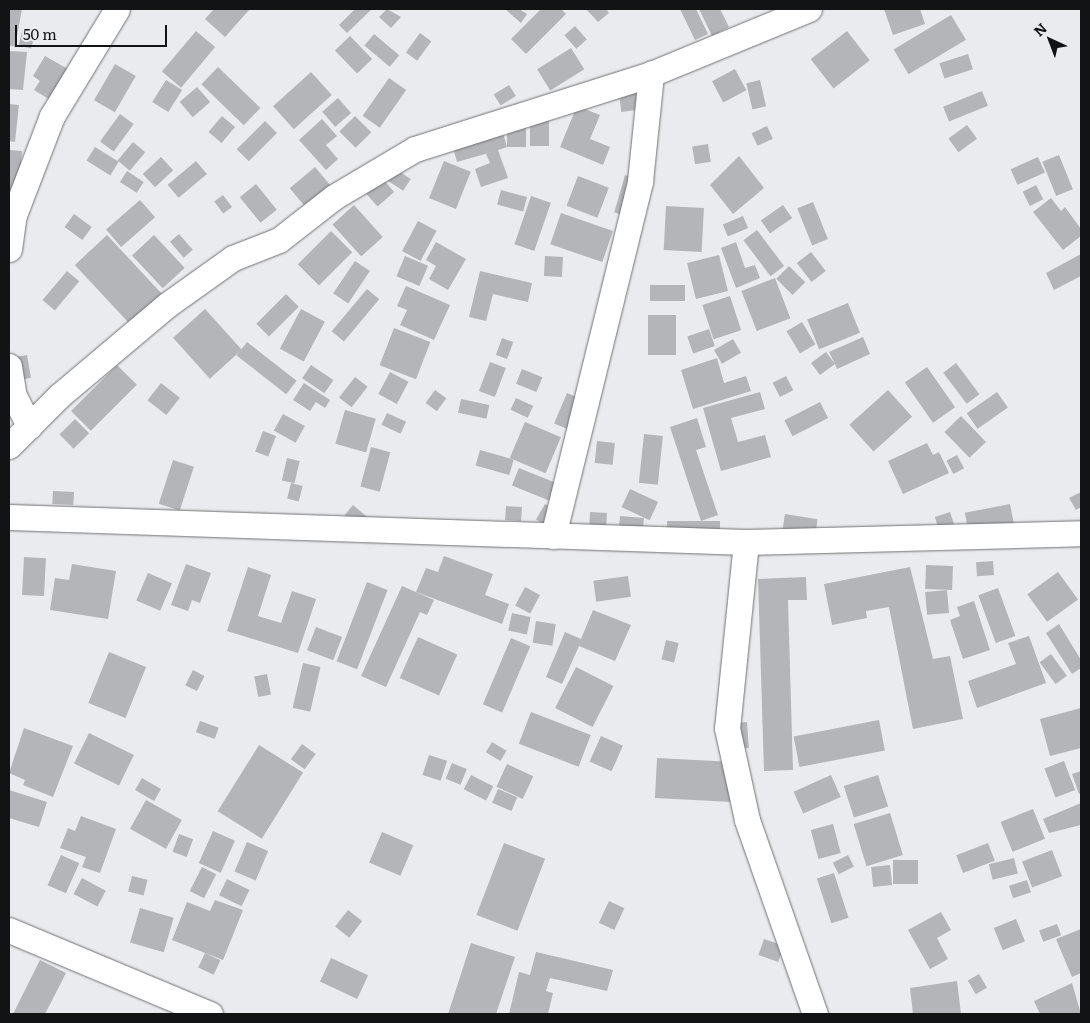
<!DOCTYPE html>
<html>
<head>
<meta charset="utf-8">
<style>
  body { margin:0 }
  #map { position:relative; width:1090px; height:1023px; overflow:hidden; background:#eaebee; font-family:Literata,serif }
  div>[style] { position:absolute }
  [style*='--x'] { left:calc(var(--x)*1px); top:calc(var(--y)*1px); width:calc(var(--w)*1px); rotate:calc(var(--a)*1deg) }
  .building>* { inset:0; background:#b4b5b8; transform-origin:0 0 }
  .roads { filter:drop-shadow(0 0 1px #707173) drop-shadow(0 0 1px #707173) }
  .minor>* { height:25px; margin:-12.5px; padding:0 12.5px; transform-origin:12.5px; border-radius:12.5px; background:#fff }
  span { translate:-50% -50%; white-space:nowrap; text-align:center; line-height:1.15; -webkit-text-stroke:4px #eaebee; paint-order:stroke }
  .frame { position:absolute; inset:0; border:10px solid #121314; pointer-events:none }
  .north { position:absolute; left:1025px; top:15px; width:50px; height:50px; -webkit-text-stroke:4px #eaebee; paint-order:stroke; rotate:317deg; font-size:14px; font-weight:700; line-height:20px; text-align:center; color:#121314 }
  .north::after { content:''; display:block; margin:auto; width:18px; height:22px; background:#121314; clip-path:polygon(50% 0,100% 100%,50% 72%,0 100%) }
  .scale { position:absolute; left:15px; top:25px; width:152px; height:22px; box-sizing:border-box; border:2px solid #121314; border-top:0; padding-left:6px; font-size:15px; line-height:18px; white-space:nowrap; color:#121314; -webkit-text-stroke:4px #eaebee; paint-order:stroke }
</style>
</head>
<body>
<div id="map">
  <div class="building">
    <i style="clip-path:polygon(9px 9px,22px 9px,15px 47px,9px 45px)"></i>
    <i style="clip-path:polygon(214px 9px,250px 9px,225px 37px,205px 19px)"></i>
    <i style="clip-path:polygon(355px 9px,372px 9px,347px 33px,339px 25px)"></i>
    <i style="clip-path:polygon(387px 9px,401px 17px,391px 28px,379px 17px)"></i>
    <i style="clip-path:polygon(505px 9px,519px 9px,527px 14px,521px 23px)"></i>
    <i style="clip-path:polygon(541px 9px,561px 9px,566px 14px,526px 54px,511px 39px)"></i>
    <i style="clip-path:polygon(586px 9px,606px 9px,609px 13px,598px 22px)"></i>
    <i style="clip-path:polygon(680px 9px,696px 9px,708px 34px,695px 40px)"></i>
    <i style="clip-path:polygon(699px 9px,720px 9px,729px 27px,712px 36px)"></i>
    <i style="clip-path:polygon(884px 9px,920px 9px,925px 24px,893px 35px)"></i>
    <i style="left:951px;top:15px;width:29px;height:67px;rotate:59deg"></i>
    <i style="left:575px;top:26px;width:18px;height:14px;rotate:49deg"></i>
    <i style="left:22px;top:31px;width:13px;height:15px;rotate:13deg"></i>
    <i style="left:196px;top:31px;width:25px;height:53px;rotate:40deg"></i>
    <i style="left:847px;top:31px;width:37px;height:46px;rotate:52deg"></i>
    <i style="left:420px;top:33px;width:14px;height:24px;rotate:36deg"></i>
    <i style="left:374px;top:34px;width:33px;height:15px;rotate:40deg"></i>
    <i style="left:350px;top:36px;width:32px;height:21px;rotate:46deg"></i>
    <i style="left:571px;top:48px;width:25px;height:40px;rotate:58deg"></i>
    <i style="clip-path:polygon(9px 51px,27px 52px,23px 90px,9px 89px)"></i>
    <i style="left:968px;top:54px;width:16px;height:30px;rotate:72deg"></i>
    <i style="clip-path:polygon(45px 56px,75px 73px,57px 104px,34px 90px,40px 81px,33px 76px)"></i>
    <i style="left:115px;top:64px;width:24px;height:42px;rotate:30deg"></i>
    <i style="left:218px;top:67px;width:59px;height:24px;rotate:44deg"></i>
    <i style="left:735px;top:69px;width:24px;height:26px;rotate:62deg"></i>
    <i style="left:311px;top:72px;width:31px;height:51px;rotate:48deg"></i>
    <i style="left:389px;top:78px;width:21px;height:46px;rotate:35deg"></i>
    <i style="left:166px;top:80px;width:19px;height:26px;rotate:32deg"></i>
    <i style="left:760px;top:80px;width:27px;height:14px;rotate:77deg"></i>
    <i style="left:635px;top:84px;width:26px;height:17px;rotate:83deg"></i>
    <i style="left:509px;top:85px;width:13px;height:18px;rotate:58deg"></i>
    <i style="left:197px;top:87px;width:20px;height:23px;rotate:49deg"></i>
    <i style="left:982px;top:91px;width:16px;height:42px;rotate:68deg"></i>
    <i style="left:338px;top:98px;width:20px;height:21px;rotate:49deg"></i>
    <i style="clip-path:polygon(9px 104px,19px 105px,15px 142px,9px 141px)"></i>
    <i style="clip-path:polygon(577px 106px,600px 115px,590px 139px,610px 147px,603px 165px,560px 147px)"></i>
    <i style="left:530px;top:108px;width:19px;height:38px"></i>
    <i style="left:120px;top:114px;width:17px;height:34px;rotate:36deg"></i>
    <i style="left:222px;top:116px;width:17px;height:21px;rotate:40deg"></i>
    <i style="left:355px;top:116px;width:23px;height:22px;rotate:45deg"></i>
    <i style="clip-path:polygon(322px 119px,337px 136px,326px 145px,338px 159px,326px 170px,299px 140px)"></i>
    <i style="clip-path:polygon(499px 119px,507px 147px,498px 150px,508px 178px,481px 187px,475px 169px,490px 163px,486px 154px,492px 152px,457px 162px,449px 133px)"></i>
    <i style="left:265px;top:121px;width:17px;height:40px;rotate:45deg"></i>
    <i style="left:507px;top:122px;width:19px;height:25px"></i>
    <i style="left:967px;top:125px;width:17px;height:23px;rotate:54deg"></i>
    <i style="left:767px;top:126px;width:14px;height:17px;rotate:65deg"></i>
    <i style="left:133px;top:142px;width:16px;height:24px;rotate:40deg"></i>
    <i style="left:708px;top:144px;width:18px;height:16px;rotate:81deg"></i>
    <i style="left:95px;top:147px;width:28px;height:16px;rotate:32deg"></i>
    <i style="clip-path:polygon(9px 150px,22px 151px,18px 209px,9px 209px)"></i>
    <i style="left:1059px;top:155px;width:37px;height:18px;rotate:68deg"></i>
    <i style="clip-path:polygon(739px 156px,764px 188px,733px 214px,710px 185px)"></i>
    <i style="left:161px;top:157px;width:18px;height:25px;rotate:47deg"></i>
    <i style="left:1038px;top:157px;width:17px;height:30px;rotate:66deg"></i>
    <i style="left:196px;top:161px;width:17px;height:37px;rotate:50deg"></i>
    <i style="left:444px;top:161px;width:29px;height:40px;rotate:22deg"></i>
    <i style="left:315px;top:167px;width:25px;height:33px;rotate:50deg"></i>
    <i style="left:394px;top:168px;width:20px;height:14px;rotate:33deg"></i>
    <i style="left:127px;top:171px;width:20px;height:13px;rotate:33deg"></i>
    <i style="left:625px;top:175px;width:26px;height:39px;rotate:16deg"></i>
    <i style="left:578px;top:176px;width:33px;height:32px;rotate:21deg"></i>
    <i style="left:381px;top:177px;width:20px;height:22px;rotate:49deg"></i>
    <i style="left:256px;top:184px;width:33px;height:21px;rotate:51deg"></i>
    <i style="left:1036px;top:185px;width:16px;height:15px;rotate:63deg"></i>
    <i style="left:501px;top:190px;width:27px;height:15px;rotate:15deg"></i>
    <i style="left:223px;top:195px;width:15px;height:11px;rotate:53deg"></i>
    <i style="left:531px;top:196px;width:21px;height:51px;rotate:19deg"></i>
    <i style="clip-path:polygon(1051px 198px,1061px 211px,1065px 207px,1081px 229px,1081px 236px,1063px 250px,1033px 212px)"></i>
    <i style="left:140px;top:200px;width:23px;height:45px;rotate:49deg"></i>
    <i style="left:813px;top:202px;width:40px;height:17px;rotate:68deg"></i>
    <i style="left:354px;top:205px;width:43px;height:29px;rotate:48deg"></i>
    <i style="left:783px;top:205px;width:16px;height:27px;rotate:55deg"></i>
    <i style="left:666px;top:206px;width:38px;height:44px;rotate:3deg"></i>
    <i style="left:561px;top:213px;width:55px;height:33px;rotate:19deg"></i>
    <i style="left:74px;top:214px;width:22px;height:16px;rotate:36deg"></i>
    <i style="left:743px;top:216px;width:13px;height:22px;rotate:67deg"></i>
    <i style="left:418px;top:221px;width:21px;height:34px;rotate:28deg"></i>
    <i style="left:757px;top:230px;width:45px;height:17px;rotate:53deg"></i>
    <i style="left:331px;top:231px;width:30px;height:47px;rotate:45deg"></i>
    <i style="left:179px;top:234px;width:21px;height:12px;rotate:49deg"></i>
    <i style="left:107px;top:235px;width:81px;height:44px;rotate:47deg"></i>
    <i style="left:154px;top:235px;width:45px;height:30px;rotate:47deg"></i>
    <i style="clip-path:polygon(436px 242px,466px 259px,448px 290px,429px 279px,436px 266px,426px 260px)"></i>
    <i style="clip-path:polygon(736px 242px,745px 268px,755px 265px,760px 278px,736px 288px,721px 248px)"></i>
    <i style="left:811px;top:252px;width:24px;height:18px;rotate:52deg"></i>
    <i style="clip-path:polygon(1081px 254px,1081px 276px,1054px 290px,1046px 273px)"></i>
    <i style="left:719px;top:255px;width:37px;height:33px;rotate:76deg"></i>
    <i style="left:405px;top:256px;width:25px;height:22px;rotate:23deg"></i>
    <i style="left:545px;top:256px;width:18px;height:20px;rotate:3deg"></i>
    <i style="left:355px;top:261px;width:18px;height:39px;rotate:34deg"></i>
    <i style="left:789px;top:266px;width:23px;height:18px;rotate:45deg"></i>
    <i style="left:67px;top:271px;width:16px;height:38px;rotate:40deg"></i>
    <i style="clip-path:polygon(480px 271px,532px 283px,528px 302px,493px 294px,486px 321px,469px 317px)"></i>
    <i style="left:775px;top:278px;width:43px;height:36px;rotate:69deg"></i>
    <i style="left:685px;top:285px;width:16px;height:35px;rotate:90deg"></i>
    <i style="clip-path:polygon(406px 286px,450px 305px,434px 340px,400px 325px,407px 310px,397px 306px)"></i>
    <i style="left:367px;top:289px;width:16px;height:55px;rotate:40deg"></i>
    <i style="left:286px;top:294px;width:18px;height:42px;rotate:45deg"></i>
    <i style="left:730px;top:296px;width:36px;height:29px;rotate:72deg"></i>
    <i style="left:848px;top:303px;width:32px;height:44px;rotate:68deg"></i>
    <i style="left:205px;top:309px;width:55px;height:43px;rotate:48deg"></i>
    <i style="left:301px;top:309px;width:27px;height:45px;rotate:28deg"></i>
    <i style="left:648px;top:315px;width:28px;height:40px"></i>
    <i style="left:802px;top:322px;width:26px;height:18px;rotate:59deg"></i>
    <i style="left:394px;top:328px;width:39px;height:40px;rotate:21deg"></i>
    <i style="left:709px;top:329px;width:18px;height:23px;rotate:71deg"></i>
    <i style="clip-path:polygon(863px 337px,870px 354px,837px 369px,835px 364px,820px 375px,811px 363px,826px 352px,835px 364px,829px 352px)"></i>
    <i style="left:502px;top:338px;width:12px;height:18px;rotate:20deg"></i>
    <i style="left:733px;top:339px;width:16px;height:22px;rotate:60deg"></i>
    <i style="left:247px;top:342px;width:63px;height:17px;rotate:38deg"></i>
    <i style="clip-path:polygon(27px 355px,31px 378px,9px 381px,9px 358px)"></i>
    <i style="clip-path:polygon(717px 358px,724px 383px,746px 376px,751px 391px,693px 409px,681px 370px)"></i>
    <i style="left:490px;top:362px;width:17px;height:31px;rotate:21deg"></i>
    <i style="left:956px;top:363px;width:39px;height:16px;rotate:53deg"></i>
    <i style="left:117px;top:365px;width:28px;height:65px;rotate:45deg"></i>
    <i style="left:311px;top:365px;width:27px;height:16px;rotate:34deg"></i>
    <i style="left:927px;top:367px;width:49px;height:27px;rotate:55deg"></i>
    <i style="left:522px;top:369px;width:22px;height:16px;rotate:22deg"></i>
    <i style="left:390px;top:372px;width:21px;height:25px;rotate:28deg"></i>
    <i style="left:786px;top:376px;width:16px;height:15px;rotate:63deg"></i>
    <i style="left:355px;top:377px;width:16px;height:26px;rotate:38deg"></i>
    <i style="left:161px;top:383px;width:24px;height:22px;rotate:38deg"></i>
    <i style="clip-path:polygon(304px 383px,330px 400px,325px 408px,316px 402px,310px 411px,293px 400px)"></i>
    <i style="left:435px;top:390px;width:14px;height:16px;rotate:36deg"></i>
    <i style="left:888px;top:390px;width:36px;height:52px;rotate:48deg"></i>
    <i style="clip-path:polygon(760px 392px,765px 409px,731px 418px,738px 442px,765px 435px,771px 457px,721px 471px,703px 408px)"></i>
    <i style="left:997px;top:392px;width:19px;height:37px;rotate:55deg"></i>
    <i style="left:567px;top:393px;width:23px;height:33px;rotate:23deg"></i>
    <i style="left:516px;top:398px;width:19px;height:13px;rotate:25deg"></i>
    <i style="left:461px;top:399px;width:29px;height:14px;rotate:12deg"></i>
    <i style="left:820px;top:402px;width:18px;height:40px;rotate:63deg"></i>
    <i style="left:345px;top:410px;width:32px;height:35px;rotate:16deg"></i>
    <i style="left:387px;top:413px;width:21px;height:13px;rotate:25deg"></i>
    <i style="left:283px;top:414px;width:25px;height:19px;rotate:29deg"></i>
    <i style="left:961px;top:416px;width:36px;height:23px;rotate:46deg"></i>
    <i style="clip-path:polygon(697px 418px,706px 447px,696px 450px,718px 515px,701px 521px,670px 427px)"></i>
    <i style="left:75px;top:419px;width:20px;height:22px;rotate:45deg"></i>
    <i style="left:525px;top:422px;width:39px;height:39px;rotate:23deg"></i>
    <i style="left:263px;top:431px;width:14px;height:22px;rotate:21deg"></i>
    <i style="left:644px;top:434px;width:19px;height:49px;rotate:6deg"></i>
    <i style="left:597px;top:441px;width:18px;height:22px;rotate:6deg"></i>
    <i style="clip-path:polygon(927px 443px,933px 455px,939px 452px,949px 473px,903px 494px,888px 461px)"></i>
    <i style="left:371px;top:447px;width:20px;height:41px;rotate:15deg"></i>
    <i style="left:480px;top:450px;width:35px;height:16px;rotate:16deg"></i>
    <i style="left:957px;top:455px;width:15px;height:12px;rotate:62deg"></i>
    <i style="left:287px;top:458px;width:13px;height:23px;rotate:13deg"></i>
    <i style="left:173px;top:460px;width:22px;height:46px;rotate:18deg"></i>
    <i style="left:519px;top:468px;width:48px;height:19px;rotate:22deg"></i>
    <i style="left:291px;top:483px;width:12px;height:16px;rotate:14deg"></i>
    <i style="left:630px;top:489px;width:31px;height:20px;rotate:25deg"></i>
    <i style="left:53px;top:491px;width:21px;height:13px;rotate:3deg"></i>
    <i style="clip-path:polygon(1081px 492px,1081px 507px,1076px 510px,1069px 498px)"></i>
    <i style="left:545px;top:504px;width:14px;height:18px;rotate:30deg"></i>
    <i style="left:1010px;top:504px;width:21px;height:46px;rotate:79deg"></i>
    <i style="left:353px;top:505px;width:26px;height:13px;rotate:40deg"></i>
    <i style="left:506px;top:506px;width:16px;height:14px;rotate:4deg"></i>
    <i style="left:590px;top:512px;width:17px;height:13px;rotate:3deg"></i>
    <i style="left:950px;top:512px;width:16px;height:16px;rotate:72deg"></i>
    <i style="left:785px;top:514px;width:33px;height:15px;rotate:9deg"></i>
    <i style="left:620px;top:516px;width:24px;height:21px;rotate:5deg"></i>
    <i style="left:720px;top:521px;width:19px;height:53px;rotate:90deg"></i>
    <i style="clip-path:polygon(444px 556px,493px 574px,485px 595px,509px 604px,502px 624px,416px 592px,426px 568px,438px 572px)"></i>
    <i style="left:24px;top:557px;width:22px;height:38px;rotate:3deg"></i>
    <i style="left:993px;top:561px;width:14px;height:17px;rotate:86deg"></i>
    <i style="clip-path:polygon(72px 564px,116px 571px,108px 619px,50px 610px,55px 578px,69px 580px)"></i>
    <i style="clip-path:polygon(186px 564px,211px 573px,200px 603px,192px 600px,188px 611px,171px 605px)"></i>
    <i style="left:926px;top:565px;width:27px;height:24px;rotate:2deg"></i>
    <i style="clip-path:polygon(248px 567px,271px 575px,258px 616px,281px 623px,292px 591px,316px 599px,298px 653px,227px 631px)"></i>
    <i style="clip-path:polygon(910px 567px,933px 659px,950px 656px,963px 719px,913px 729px,889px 607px,866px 611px,867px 618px,832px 625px,824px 584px)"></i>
    <i style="left:1058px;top:572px;width:34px;height:38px;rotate:54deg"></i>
    <i style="left:148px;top:573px;width:26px;height:30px;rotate:23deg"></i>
    <i style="left:628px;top:576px;width:21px;height:35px;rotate:82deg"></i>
    <i style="clip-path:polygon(806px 577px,807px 600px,788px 600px,793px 770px,764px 771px,758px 579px)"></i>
    <i style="left:367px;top:582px;width:22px;height:85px;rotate:21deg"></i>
    <i style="clip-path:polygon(402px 586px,434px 600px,427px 615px,420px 612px,386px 687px,361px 676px)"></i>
    <i style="left:525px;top:587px;width:17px;height:21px;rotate:28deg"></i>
    <i style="left:998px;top:588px;width:51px;height:21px;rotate:70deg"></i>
    <i style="left:947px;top:590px;width:23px;height:22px;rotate:85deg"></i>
    <i style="clip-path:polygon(974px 601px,990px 650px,963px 659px,950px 620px,960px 616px,957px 607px)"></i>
    <i style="clip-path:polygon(593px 610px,631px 625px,615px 661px,579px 646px,562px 684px,546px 677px,565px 632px,581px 639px)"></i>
    <i style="left:512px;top:613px;width:19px;height:18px;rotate:12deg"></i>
    <i style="left:536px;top:621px;width:20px;height:22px;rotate:9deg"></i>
    <i style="clip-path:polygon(1059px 624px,1081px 660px,1081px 668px,1072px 674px,1046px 633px)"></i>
    <i style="left:316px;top:627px;width:28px;height:25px;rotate:21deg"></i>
    <i style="clip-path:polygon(1029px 636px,1046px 683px,977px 708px,968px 681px,1016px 664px,1008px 643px)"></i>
    <i style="left:418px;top:637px;width:43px;height:45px;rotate:24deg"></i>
    <i style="left:511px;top:638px;width:21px;height:72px;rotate:23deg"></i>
    <i style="left:666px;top:640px;width:13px;height:20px;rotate:13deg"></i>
    <i style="left:109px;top:652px;width:40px;height:55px;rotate:22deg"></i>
    <i style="left:1051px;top:654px;width:27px;height:14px;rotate:54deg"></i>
    <i style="left:303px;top:663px;width:18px;height:46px;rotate:13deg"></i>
    <i style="left:576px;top:667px;width:42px;height:46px;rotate:27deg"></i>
    <i style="left:193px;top:670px;width:13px;height:17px;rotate:27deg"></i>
    <i style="left:267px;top:674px;width:21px;height:13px;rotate:79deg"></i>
    <i style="clip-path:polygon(1081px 708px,1081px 748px,1050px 756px,1040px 719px)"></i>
    <i style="left:531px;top:712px;width:64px;height:34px;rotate:21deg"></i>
    <i style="left:879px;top:720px;width:31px;height:87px;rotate:79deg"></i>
    <i style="left:200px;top:721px;width:20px;height:12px;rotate:20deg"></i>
    <i style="left:747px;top:722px;width:26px;height:12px;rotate:86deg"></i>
    <i style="clip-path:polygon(24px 728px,73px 746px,53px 797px,23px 785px,25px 780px,9px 773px)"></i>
    <i style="left:89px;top:733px;width:50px;height:34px;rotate:26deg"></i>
    <i style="left:601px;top:736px;width:24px;height:28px;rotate:24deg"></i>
    <i style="left:492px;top:742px;width:17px;height:12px;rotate:31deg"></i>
    <i style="left:302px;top:744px;width:17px;height:19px;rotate:36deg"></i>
    <i style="left:259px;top:745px;width:52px;height:78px;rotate:32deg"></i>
    <i style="left:429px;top:755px;width:19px;height:21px;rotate:18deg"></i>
    <i style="left:657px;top:758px;width:82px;height:40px;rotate:3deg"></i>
    <i style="left:1064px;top:761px;width:31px;height:21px;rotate:69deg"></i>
    <i style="left:452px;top:763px;width:16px;height:17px;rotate:22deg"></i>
    <i style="left:507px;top:764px;width:29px;height:25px;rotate:25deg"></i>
    <i style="clip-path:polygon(1081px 771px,1081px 793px,1079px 794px,1072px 774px)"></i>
    <i style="left:471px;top:775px;width:25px;height:16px;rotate:27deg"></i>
    <i style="left:831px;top:775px;width:24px;height:41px;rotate:66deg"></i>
    <i style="left:878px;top:775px;width:33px;height:36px;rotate:72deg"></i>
    <i style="left:142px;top:778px;width:22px;height:14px;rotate:30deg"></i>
    <i style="left:498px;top:789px;width:21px;height:15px;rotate:23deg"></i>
    <i style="clip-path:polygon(9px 790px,47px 802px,39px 827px,9px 818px)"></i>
    <i style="left:146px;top:800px;width:41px;height:33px;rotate:29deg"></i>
    <i style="clip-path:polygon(1081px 803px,1081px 825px,1049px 833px,1043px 819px)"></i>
    <i style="left:1033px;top:809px;width:32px;height:35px;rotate:68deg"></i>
    <i style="left:890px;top:813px;width:44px;height:38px;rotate:73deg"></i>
    <i style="clip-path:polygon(81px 816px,116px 829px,100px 873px,82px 867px,86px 857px,60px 848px,68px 828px,75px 831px)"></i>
    <i style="left:833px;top:824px;width:30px;height:23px;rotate:75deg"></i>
    <i style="left:213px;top:831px;width:24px;height:35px;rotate:24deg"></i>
    <i style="left:382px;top:832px;width:34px;height:33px;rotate:23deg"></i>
    <i style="left:179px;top:834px;width:15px;height:19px;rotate:20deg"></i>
    <i style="left:247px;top:842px;width:23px;height:32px;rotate:23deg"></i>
    <i style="left:504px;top:843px;width:44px;height:77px;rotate:21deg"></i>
    <i style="left:988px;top:843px;width:19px;height:34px;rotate:69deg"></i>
    <i style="left:1052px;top:850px;width:28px;height:32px;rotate:69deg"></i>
    <i style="left:61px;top:855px;width:20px;height:33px;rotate:24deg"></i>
    <i style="left:848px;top:855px;width:13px;height:17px;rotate:63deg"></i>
    <i style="left:1014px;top:858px;width:16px;height:26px;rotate:76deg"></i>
    <i style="left:918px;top:860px;width:24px;height:25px;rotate:90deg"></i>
    <i style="left:890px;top:865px;width:20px;height:19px;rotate:84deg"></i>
    <i style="left:202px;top:867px;width:16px;height:27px;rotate:27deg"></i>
    <i style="left:834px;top:873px;width:47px;height:18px;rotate:72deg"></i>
    <i style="left:132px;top:876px;width:16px;height:16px;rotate:14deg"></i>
    <i style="left:82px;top:878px;width:27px;height:18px;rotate:28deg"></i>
    <i style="left:227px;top:879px;width:25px;height:18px;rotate:26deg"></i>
    <i style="left:1027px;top:880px;width:13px;height:19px;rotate:72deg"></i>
    <i style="clip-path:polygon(215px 900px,243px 910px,223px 960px,172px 940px,187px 902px,210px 911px)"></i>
    <i style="left:609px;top:901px;width:17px;height:24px;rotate:25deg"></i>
    <i style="left:140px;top:908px;width:35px;height:36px;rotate:16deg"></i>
    <i style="left:348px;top:910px;width:18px;height:21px;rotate:38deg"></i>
    <i style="clip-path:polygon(941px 912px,951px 930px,937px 938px,948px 959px,930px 969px,908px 930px)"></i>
    <i style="left:1016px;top:919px;width:24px;height:24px;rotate:68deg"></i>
    <i style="left:1057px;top:924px;width:12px;height:19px;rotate:70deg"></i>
    <i style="clip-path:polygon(1081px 929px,1081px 973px,1072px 977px,1056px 939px)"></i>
    <i style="left:764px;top:939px;width:21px;height:17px;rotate:19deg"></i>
    <i style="clip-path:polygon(471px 943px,515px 957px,496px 1014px,448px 1014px)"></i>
    <i style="clip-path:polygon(536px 952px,613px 970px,607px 991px,550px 978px,546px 991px,553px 993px,548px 1014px,509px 1014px,519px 972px,530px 975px)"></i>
    <i style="left:205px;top:953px;width:17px;height:16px;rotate:25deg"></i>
    <i style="left:331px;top:958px;width:41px;height:26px;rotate:25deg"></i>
    <i style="clip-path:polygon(40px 960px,66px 973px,45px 1014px,13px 1014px)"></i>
    <i style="left:979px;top:974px;width:16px;height:13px;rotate:60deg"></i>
    <i style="clip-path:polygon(957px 981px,961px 1014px,913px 1014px,910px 988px)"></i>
    <i style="clip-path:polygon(1072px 983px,1081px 1014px,1040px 1014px,1034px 1001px)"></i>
  </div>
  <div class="roads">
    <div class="minor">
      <i style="--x:9;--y:249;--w:34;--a:-82"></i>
      <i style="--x:14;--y:215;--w:106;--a:-69"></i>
      <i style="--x:52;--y:116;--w:125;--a:-58.7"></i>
      <i style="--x:9;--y:366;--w:30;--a:81"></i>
      <i style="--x:14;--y:396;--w:34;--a:63"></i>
      <i style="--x:9;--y:446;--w:71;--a:-45"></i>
      <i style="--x:59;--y:396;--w:141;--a:-40.1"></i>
      <i style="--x:167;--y:305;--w:81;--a:-35.5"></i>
      <i style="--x:233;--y:258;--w:49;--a:-21.4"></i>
      <i style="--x:279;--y:240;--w:70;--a:-38"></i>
      <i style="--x:334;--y:197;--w:94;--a:-30.7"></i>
      <i style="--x:415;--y:149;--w:248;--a:-17.6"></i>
      <i style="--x:651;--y:74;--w:171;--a:-22.4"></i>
      <i style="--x:9;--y:517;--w:737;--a:1.94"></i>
      <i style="--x:746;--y:542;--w:335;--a:-1.5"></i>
      <i style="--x:553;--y:536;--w:366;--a:-76.2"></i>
      <i style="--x:640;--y:181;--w:108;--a:-84.1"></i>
      <i style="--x:746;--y:542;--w:187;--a:95.8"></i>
      <i style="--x:727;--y:728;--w:94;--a:77.7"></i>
      <i style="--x:747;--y:820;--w:206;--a:70.7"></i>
      <i style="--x:9;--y:930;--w:218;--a:22.7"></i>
    </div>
  </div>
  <div class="frame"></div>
  <div class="north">N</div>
  <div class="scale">50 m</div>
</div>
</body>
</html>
